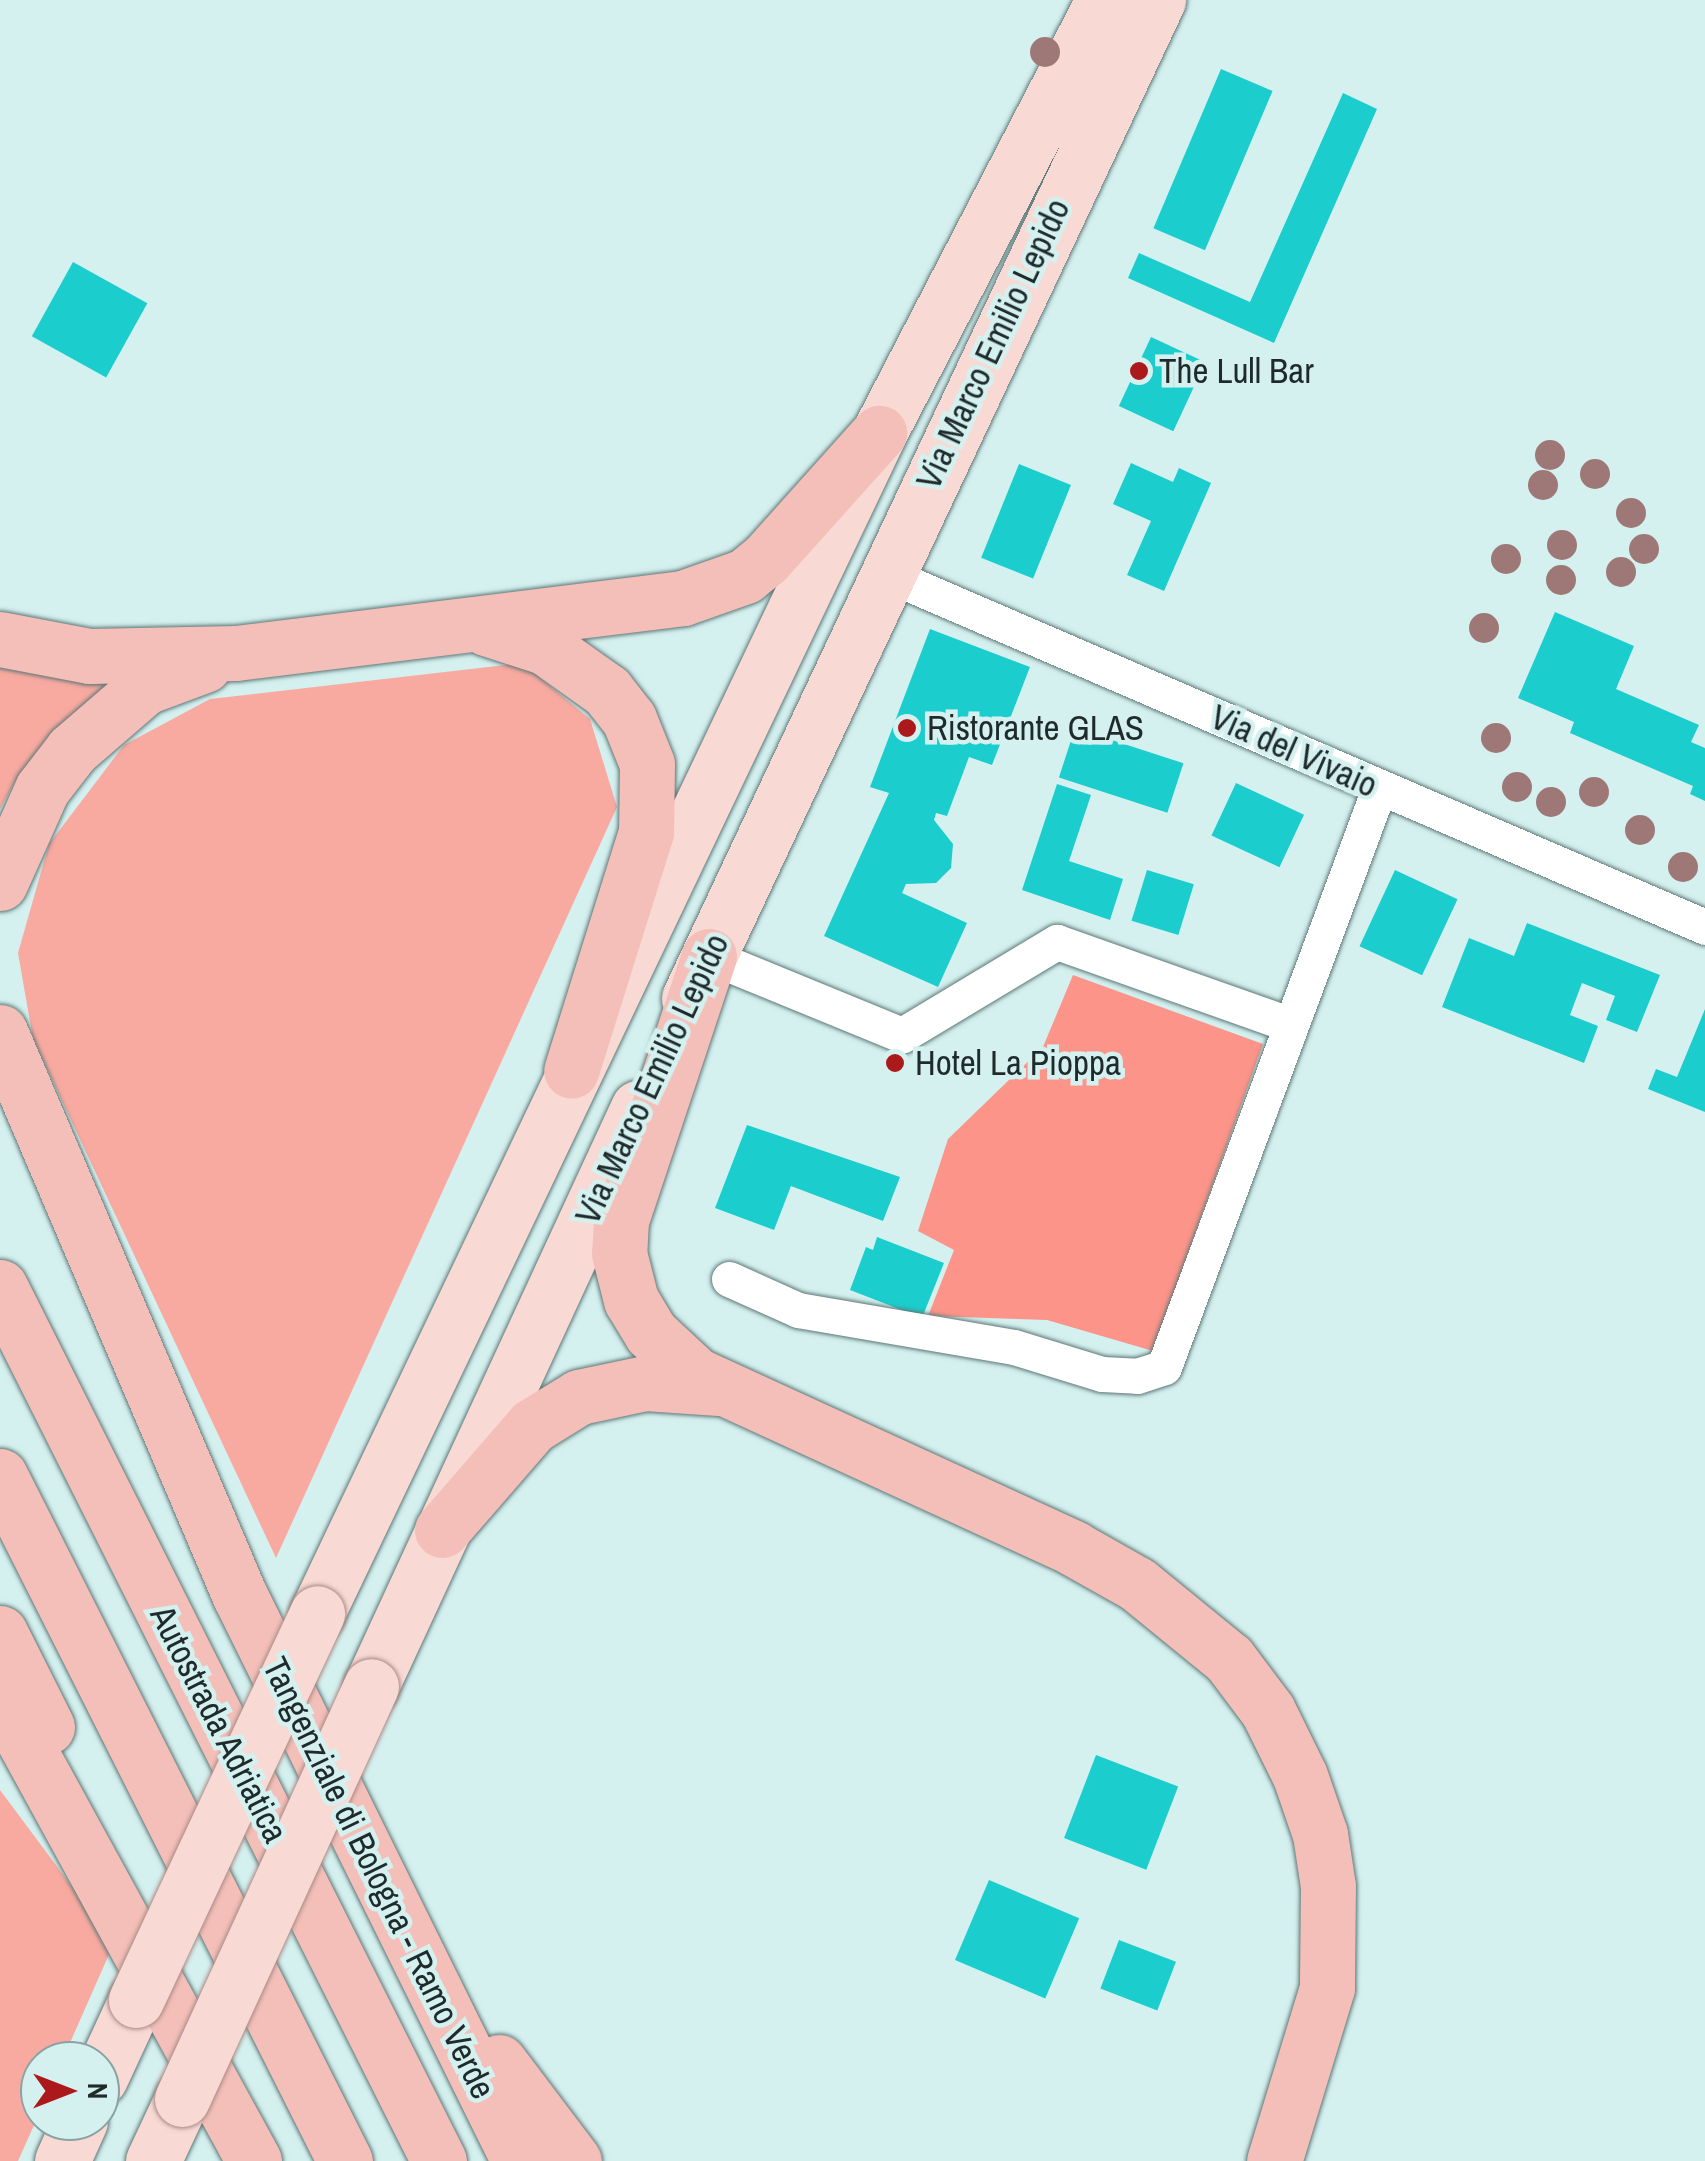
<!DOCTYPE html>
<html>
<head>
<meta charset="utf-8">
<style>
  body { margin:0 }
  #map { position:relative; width:1705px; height:2161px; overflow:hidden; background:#d4f1f0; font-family:"Archivo Narrow",sans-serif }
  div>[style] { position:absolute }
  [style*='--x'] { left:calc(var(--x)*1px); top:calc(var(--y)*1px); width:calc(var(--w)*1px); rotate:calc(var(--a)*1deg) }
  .green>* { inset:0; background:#f9aaa0 }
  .forest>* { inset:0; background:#fc9489 }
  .building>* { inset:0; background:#1ccdce; transform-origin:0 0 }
  .roads { filter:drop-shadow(0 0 2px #5e7777) drop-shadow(0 0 2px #5e7777) }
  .minor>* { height:35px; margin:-17.5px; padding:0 17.5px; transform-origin:17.5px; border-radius:17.5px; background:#fff }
  .primary>* { height:55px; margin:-27.5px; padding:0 27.5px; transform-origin:27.5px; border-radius:27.5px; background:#f8d9d4 }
  .motorway>* { height:55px; margin:-27.5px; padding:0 27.5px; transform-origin:27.5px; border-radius:27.5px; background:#f4bfb8 }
  .bridges { filter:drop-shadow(0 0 2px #a98b86) drop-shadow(0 0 2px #a98b86) }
  .primary-bridge>* { height:55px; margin:-27.5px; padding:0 27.5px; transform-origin:27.5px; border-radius:27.5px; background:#f8d9d4 }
  .trees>* { width:30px; height:30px; margin:-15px; border-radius:50%; background:#9e7876 }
  .dots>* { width:28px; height:28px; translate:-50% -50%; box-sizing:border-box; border:5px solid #d4f1f0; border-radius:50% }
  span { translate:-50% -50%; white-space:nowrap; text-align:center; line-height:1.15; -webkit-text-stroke:9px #d4f1f0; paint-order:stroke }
  .street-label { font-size:35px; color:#1f2a2a }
  .poi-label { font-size:35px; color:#1f2a2a }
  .left { translate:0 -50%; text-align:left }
  .north { position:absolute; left:20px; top:2041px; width:100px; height:100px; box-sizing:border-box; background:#d4f1f0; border:2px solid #8ca1a1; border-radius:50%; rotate:90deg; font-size:28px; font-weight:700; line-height:40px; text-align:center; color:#1f2a2a }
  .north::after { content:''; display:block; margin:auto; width:35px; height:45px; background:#ac191b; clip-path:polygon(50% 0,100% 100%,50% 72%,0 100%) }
</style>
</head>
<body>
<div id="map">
  <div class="green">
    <i style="clip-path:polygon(0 662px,124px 674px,15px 782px,0 809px)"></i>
    <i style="clip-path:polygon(522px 663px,590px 719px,617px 807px,276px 1558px,33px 1039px,18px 953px,49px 844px,124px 745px,210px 699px)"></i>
    <i style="clip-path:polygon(0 1790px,114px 1943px,62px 2061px,40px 2061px,40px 2112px,18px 2161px,0 2161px)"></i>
  </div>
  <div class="forest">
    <i style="clip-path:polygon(1073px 975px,1263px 1044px,1153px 1351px,1047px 1320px,928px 1316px,954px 1250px,918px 1231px,948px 1139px,1043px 1047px)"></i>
  </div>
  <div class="building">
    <i style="left:1221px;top:69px;width:56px;height:173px;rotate:23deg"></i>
    <i style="clip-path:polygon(1343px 93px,1377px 109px,1274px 343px,1128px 278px,1139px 253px,1250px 302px)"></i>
    <i style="left:73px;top:262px;width:85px;height:85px;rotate:29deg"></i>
    <i style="left:1151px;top:337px;width:60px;height:76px;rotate:25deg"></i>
    <i style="clip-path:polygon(1131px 463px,1173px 482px,1179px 468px,1211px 483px,1164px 591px,1127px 575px,1151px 521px,1113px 504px)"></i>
    <i style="left:1019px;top:464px;width:56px;height:101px;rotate:22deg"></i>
    <i style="clip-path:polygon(1555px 612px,1634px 646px,1616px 689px,1699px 725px,1691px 742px,1705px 748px,1705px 801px,1690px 794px,1693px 786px,1570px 733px,1574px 722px,1518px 698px)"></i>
    <i style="clip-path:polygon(930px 629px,1030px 667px,992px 765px,969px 757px,947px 816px,936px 813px,934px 820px,953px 844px,951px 868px,936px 883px,906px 884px,902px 893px,967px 923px,938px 987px,824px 936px,889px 793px,870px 787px)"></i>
    <i style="left:1075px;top:728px;width:114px;height:52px;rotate:18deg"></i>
    <i style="left:1236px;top:783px;width:75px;height:58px;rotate:25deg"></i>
    <i style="clip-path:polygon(1057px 784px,1091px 795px,1069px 861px,1123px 879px,1110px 920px,1022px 890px)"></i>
    <i style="left:1147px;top:870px;width:49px;height:53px;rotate:17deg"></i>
    <i style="left:1395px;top:870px;width:69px;height:84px;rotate:25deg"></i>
    <i style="clip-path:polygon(1527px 923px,1660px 975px,1637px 1032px,1606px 1020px,1615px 996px,1582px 983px,1570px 1015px,1598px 1026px,1584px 1063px,1442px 1007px,1469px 938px,1514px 956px)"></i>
    <i style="clip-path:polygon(1705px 1009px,1705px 1112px,1648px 1089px,1656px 1069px,1677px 1077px)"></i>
    <i style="clip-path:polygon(747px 1125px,900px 1177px,883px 1221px,791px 1186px,774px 1230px,715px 1208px)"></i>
    <i style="clip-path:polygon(877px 1237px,944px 1263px,922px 1318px,850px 1290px,866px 1247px,873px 1250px)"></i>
    <i style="left:1096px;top:1755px;width:88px;height:89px;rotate:21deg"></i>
    <i style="left:989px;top:1880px;width:98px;height:87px;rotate:23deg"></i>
    <i style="left:1119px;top:1940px;width:61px;height:52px;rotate:21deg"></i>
  </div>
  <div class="roads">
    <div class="minor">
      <i style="--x:884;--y:573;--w:894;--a:23.32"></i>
      <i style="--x:709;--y:956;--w:209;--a:22.3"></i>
      <i style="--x:902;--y:1035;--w:181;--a:-31"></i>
      <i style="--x:1057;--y:942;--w:248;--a:19.5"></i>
      <i style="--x:729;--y:1279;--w:76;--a:24.2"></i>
      <i style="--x:798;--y:1310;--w:219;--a:9.7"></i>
      <i style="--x:1014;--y:1347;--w:92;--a:17.1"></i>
      <i style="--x:1102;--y:1374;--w:35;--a:3"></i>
      <i style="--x:1137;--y:1376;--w:28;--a:-18"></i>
      <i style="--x:1164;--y:1367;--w:617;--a:-69.6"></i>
    </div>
    <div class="primary">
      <i style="--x:689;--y:998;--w:1103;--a:-64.83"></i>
      <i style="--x:317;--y:1613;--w:1307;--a:-64.53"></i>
      <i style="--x:879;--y:433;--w:488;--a:-62.6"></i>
      <i style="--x:371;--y:1686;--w:637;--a:-65.21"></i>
      <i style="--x:100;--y:2078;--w:86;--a:-65.2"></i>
      <i style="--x:62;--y:2161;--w:44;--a:-65.8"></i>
      <i style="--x:153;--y:2161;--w:68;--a:-64.9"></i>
    </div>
    <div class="motorway">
      <i style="--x:486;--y:628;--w:62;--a:17.9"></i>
      <i style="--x:545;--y:647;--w:76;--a:35.4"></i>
      <i style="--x:607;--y:691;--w:36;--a:52"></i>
      <i style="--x:629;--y:719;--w:48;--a:68.2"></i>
      <i style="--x:647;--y:764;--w:68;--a:90.8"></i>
      <i style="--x:646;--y:832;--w:250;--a:107.4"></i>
      <i style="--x:0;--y:639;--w:91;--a:10.8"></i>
      <i style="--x:89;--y:656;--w:147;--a:-1.2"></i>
      <i style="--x:236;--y:653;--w:450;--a:-7"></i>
      <i style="--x:683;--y:598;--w:66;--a:-19.5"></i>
      <i style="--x:745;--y:576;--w:26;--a:-39"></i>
      <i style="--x:765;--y:560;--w:171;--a:-48.1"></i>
      <i style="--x:0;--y:883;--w:103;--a:-65.9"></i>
      <i style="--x:42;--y:789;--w:49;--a:-52.4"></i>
      <i style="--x:72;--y:750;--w:96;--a:-40.8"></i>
      <i style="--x:145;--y:687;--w:63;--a:-20.4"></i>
      <i style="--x:709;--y:956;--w:278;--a:108.4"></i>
      <i style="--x:621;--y:1220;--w:33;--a:93"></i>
      <i style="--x:619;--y:1253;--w:49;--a:75.7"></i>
      <i style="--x:631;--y:1300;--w:39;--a:59"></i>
      <i style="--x:651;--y:1333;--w:62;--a:43"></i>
      <i style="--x:696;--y:1375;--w:415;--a:24.6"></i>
      <i style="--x:1073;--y:1548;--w:73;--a:29.4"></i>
      <i style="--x:1137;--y:1584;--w:119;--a:39.2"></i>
      <i style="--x:1229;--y:1659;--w:65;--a:53.1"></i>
      <i style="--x:1268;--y:1711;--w:72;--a:63.8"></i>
      <i style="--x:1300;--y:1776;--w:61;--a:71"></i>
      <i style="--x:1320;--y:1834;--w:53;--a:81.3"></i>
      <i style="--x:1328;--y:1886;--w:102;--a:90.6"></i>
      <i style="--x:1327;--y:1988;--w:181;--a:107"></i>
      <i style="--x:0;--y:1032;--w:611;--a:66.96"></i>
      <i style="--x:239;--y:1594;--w:632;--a:63.72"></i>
      <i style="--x:0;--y:1287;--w:978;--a:63.33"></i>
      <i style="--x:0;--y:1476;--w:767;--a:63.27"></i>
      <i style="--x:442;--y:1530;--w:138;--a:-49.1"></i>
      <i style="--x:532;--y:1426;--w:55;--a:-31.7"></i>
      <i style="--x:579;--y:1397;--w:67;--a:-12"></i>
      <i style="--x:645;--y:1383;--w:74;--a:3.9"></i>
      <i style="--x:0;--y:1633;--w:105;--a:63.4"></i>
      <i style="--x:0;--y:1697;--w:529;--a:61.3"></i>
      <i style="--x:499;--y:2062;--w:124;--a:52.9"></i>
    </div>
  </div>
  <div class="bridges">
    <div class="primary-bridge">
      <i style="--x:136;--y:2000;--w:427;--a:-64.9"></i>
      <i style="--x:182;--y:2099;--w:454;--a:-65.4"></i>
    </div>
  </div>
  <div class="trees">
    <i style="left:1045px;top:52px"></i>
    <i style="left:1550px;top:455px"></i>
    <i style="left:1595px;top:474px"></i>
    <i style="left:1543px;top:485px"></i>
    <i style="left:1631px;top:513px"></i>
    <i style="left:1562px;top:545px"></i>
    <i style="left:1644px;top:549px"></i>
    <i style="left:1506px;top:559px"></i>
    <i style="left:1621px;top:572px"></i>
    <i style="left:1561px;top:580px"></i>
    <i style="left:1484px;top:628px"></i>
    <i style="left:1496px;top:738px"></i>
    <i style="left:1517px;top:787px"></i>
    <i style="left:1594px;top:792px"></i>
    <i style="left:1551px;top:802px"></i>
    <i style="left:1640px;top:830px"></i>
    <i style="left:1683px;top:867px"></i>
  </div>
  <div class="dots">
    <i style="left:1139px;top:371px;background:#ac191b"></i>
    <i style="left:907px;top:728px;background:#ac191b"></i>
    <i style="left:895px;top:1063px;background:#ac191b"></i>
  </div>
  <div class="street-label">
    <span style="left:993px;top:344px;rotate:-65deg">Via Marco Emilio Lepido</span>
    <span style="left:1294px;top:751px;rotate:24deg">Via del Vivaio</span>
    <span style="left:652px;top:1079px;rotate:-65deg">Via Marco Emilio Lepido</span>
    <span style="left:219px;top:1724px;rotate:63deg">Autostrada Adriatica</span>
    <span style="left:379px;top:1878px;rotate:64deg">Tangenziale di Bologna - Ramo Verde</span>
  </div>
  <div class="poi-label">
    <span class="left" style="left:1159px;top:371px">The Lull Bar</span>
    <span class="left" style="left:927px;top:728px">Ristorante GLAS</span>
    <span class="left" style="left:915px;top:1063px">Hotel La Pioppa</span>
  </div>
  <div class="north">N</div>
</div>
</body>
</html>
